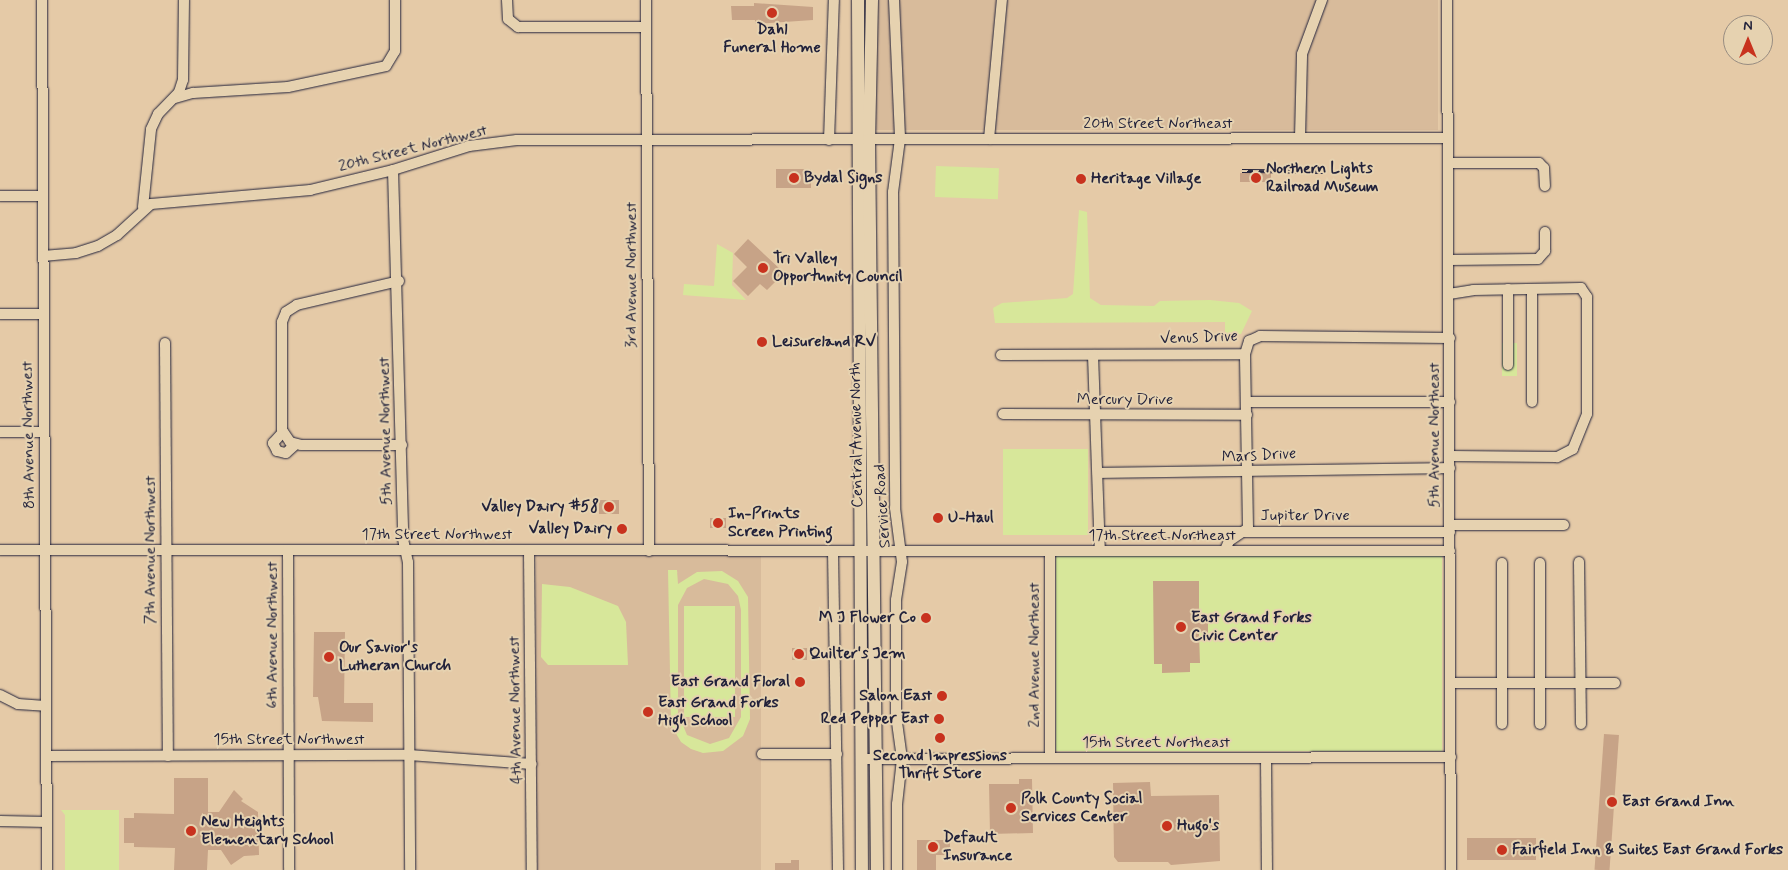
<!DOCTYPE html>
<html>
<head>
<meta charset="utf-8">
<style>
  body { margin:0 }
  #map { position:relative; width:1788px; height:870px; overflow:hidden; background:#e5caa7; font-family:Mynerve,sans-serif }
  div>[style] { position:absolute }
  [style*='--x'] { left:calc(var(--x)*1px); top:calc(var(--y)*1px); width:calc(var(--w)*1px); rotate:calc(var(--a)*1deg) }
  .built>* { inset:0; background:#d8bb9b; transform-origin:0 0 }
  .green>* { inset:0; background:#d7e79a; transform-origin:0 0 }
  .building>* { inset:0; background:#c7a387; transform-origin:0 0 }
  .roads { filter:drop-shadow(0 0 1px #22223b) drop-shadow(0 0 1px #22223b) }
  .minor>* { height:10px; margin:-5px; padding:0 5px; transform-origin:5px; border-radius:5px; background:#e6d2b0 }
  .major>* { height:12px; margin:-6px; padding:0 6px; transform-origin:6px; border-radius:6px; background:#e6d2b0 }
  .rail>* { height:4px; margin-top:-2px; transform-origin:0; background:repeating-linear-gradient(90deg,#e6d2b0 0 5.5px,#22223b 0 11px); box-sizing:border-box; border-block:1px solid #22223b }
  .dots>* { width:14px; height:14px; translate:-50% -50%; box-sizing:border-box; border:2px solid #e6d2b0; border-radius:50% }
  span { translate:-50% -50%; white-space:nowrap; text-align:center; line-height:1.15; -webkit-text-stroke:4px #e6d2b0; paint-order:stroke }
  .poi-label { font-size:16px; color:#22223b; font-weight:700 }
  .left { translate:0 -50%; text-align:left }
  .right { translate:-100% -50%; text-align:right }
  .street-label { font-size:16px; color:#22223b }
  .north { position:absolute; left:1723px; top:15px; width:50px; height:50px; box-sizing:border-box; background:#e6d2b0; border:1px solid #988c81; border-radius:50%; rotate:0deg; font-size:14px; font-weight:700; line-height:20px; text-align:center; color:#22223b }
  .north::after { content:''; display:block; margin:auto; width:18px; height:22px; background:#c8321e; clip-path:polygon(50% 0,100% 100%,50% 72%,0 100%) }
</style>
</head>
<body>
<div id="map">
  <div class="built">
    <i style="left:874px;top:0;width:564px;height:130px"></i>
    <i style="left:536px;top:553px;width:225px;height:317px"></i>
  </div>
  <div class="green">
    <i style="left:936px;top:166px;width:63px;height:31px;rotate:2deg"></i>
    <i style="clip-path:polygon(1079px 210px,1087px 212px,1090px 298px,1101px 305px,1154px 306px,1160px 301px,1210px 300px,1239px 303px,1252px 311px,1241px 334px,1225px 335px,1225px 322px,995px 323px,993px 308px,1002px 303px,1067px 298px,1073px 294px)"></i>
    <i style="clip-path:polygon(717px 244px,733px 253px,732px 285px,746px 300px,683px 295px,684px 284px,714px 286px)"></i>
    <i style="left:1502px;top:343px;width:15px;height:33px"></i>
    <i style="left:1003px;top:449px;width:85px;height:86px"></i>
    <i style="left:1442px;top:556px;width:195px;height:386px;rotate:90deg"></i>
    <i style="clip-path:polygon(evenodd,668px 570px,677px 570px,678px 584px,697px 572px,722px 571px,738px 581px,748px 597px,750px 719px,743px 736px,723px 751px,703px 753px,691px 749px,681px 742px,671px 725px,668px 570px,704px 579px,728px 584px,738px 596px,741px 610px,741px 717px,729px 738px,710px 744px,687px 735px,678px 713px,678px 605px,687px 588px,704px 579px)"></i>
    <i style="clip-path:polygon(542px 584px,570px 587px,618px 606px,626px 622px,628px 665px,548px 665px,541px 657px)"></i>
    <i style="left:684px;top:606px;width:51px;height:111px"></i>
    <i style="clip-path:polygon(61px 810px,119px 810px,119px 870px,65px 870px,65px 815px)"></i>
  </div>
  <div class="building">
    <i style="clip-path:polygon(754px 3px,813px 7px,813px 20px,755px 24px,755px 20px,732px 20px,731px 6px,754px 6px)"></i>
    <i style="left:776px;top:169px;width:35px;height:19px"></i>
    <i style="left:1240px;top:173px;width:31px;height:9px"></i>
    <i style="clip-path:polygon(748px 239px,781px 270px,781px 276px,767px 290px,760px 284px,748px 296px,733px 281px,747px 267px,734px 254px)"></i>
    <i style="left:599px;top:500px;width:20px;height:14px"></i>
    <i style="left:710px;top:518px;width:16px;height:10px"></i>
    <i style="clip-path:polygon(1153px 581px,1199px 581px,1199px 622px,1208px 622px,1208px 633px,1199px 633px,1200px 663px,1190px 663px,1190px 672px,1162px 673px,1162px 664px,1154px 664px)"></i>
    <i style="clip-path:polygon(314px 632px,345px 632px,344px 703px,373px 703px,373px 722px,322px 721px,318px 697px,313px 697px)"></i>
    <i style="left:792px;top:648px;width:15px;height:12px"></i>
    <i style="left:1604px;top:734px;width:15px;height:136px;rotate:4deg"></i>
    <i style="clip-path:polygon(174px 778px,208px 778px,208px 812px,219px 812px,234px 790px,243px 799px,241px 801px,258px 812px,259px 855px,244px 856px,231px 865px,221px 850px,208px 850px,207px 870px,174px 870px,175px 848px,134px 847px,134px 843px,124px 843px,124px 818px,134px 818px,134px 813px,174px 814px)"></i>
    <i style="clip-path:polygon(1019px 779px,1032px 779px,1033px 833px,990px 834px,989px 784px,1019px 784px)"></i>
    <i style="clip-path:polygon(1150px 782px,1151px 796px,1219px 795px,1220px 861px,1171px 865px,1168px 862px,1118px 862px,1114px 857px,1113px 783px)"></i>
    <i style="left:1536px;top:838px;width:22px;height:69px;rotate:90deg"></i>
    <i style="clip-path:polygon(917px 840px,950px 840px,950px 855px,936px 855px,936px 870px,917px 870px)"></i>
    <i style="clip-path:polygon(791px 860px,799px 860px,799px 870px,775px 870px,775px 863px,791px 863px)"></i>
  </div>
  <div class="roads">
    <div class="minor">
      <i style="--x:42;--y:0;--w:870;--a:89.67"></i>
      <i style="--x:507;--y:0;--w:19;--a:87"></i>
      <i style="--x:508;--y:19;--w:13;--a:39"></i>
      <i style="--x:518;--y:27;--w:128;--a:0"></i>
      <i style="--x:646;--y:0;--w:551;--a:89.69"></i>
      <i style="--x:894;--y:0;--w:139;--a:87.5"></i>
      <i style="--x:900;--y:139;--w:53;--a:97.5"></i>
      <i style="--x:893;--y:192;--w:316;--a:89.6"></i>
      <i style="--x:895;--y:508;--w:54;--a:82.6"></i>
      <i style="--x:902;--y:562;--w:38;--a:99"></i>
      <i style="--x:896;--y:600;--w:115;--a:90"></i>
      <i style="--x:896;--y:715;--w:44;--a:82.2"></i>
      <i style="--x:902;--y:759;--w:45;--a:96.3"></i>
      <i style="--x:897;--y:804;--w:66;--a:90"></i>
      <i style="--x:1447;--y:0;--w:870;--a:89.74"></i>
      <i style="--x:175;--y:98;--w:19;--a:-16"></i>
      <i style="--x:193;--y:93;--w:95;--a:-3.6"></i>
      <i style="--x:288;--y:87;--w:100;--a:-12.1"></i>
      <i style="--x:386;--y:66;--w:17;--a:-59"></i>
      <i style="--x:395;--y:51;--w:51;--a:-90"></i>
      <i style="--x:1300;--y:138;--w:84;--a:-88.6"></i>
      <i style="--x:1302;--y:54;--w:58;--a:-69.7"></i>
      <i style="--x:989;--y:139;--w:140;--a:-84.7"></i>
      <i style="--x:829;--y:140;--w:140;--a:-88"></i>
      <i style="--x:1448;--y:163;--w:91;--a:0"></i>
      <i style="--x:1539;--y:163;--w:7;--a:45"></i>
      <i style="--x:1544;--y:168;--w:18;--a:87"></i>
      <i style="--x:393;--y:170;--w:369;--a:88.4"></i>
      <i style="--x:403;--y:539;--w:24;--a:78"></i>
      <i style="--x:408;--y:562;--w:308;--a:89.6"></i>
      <i style="--x:0;--y:196;--w:42;--a:0"></i>
      <i style="--x:143;--y:207;--w:78;--a:-84.1"></i>
      <i style="--x:151;--y:129;--w:17;--a:-65"></i>
      <i style="--x:158;--y:114;--w:30;--a:-46"></i>
      <i style="--x:179;--y:92;--w:13;--a:-72"></i>
      <i style="--x:183;--y:80;--w:80;--a:-89.3"></i>
      <i style="--x:43;--y:256;--w:33;--a:-5"></i>
      <i style="--x:76;--y:253;--w:23;--a:-18"></i>
      <i style="--x:98;--y:246;--w:22;--a:-30"></i>
      <i style="--x:117;--y:235;--w:46;--a:-42.4"></i>
      <i style="--x:151;--y:204;--w:160;--a:-5"></i>
      <i style="--x:310;--y:190;--w:85;--a:-13.5"></i>
      <i style="--x:393;--y:170;--w:80;--a:-17.5"></i>
      <i style="--x:469;--y:146;--w:48;--a:-7.1"></i>
      <i style="--x:517;--y:140;--w:931;--a:-0.12"></i>
      <i style="--x:1449;--y:260;--w:89;--a:-0.6"></i>
      <i style="--x:1538;--y:259;--w:11;--a:-49"></i>
      <i style="--x:1545;--y:251;--w:19;--a:-90"></i>
      <i style="--x:399;--y:281;--w:105;--a:166.8"></i>
      <i style="--x:297;--y:305;--w:13;--a:148"></i>
      <i style="--x:286;--y:312;--w:11;--a:112"></i>
      <i style="--x:282;--y:322;--w:108;--a:90"></i>
      <i style="--x:282;--y:430;--w:14;--a:56"></i>
      <i style="--x:290;--y:442;--w:11;--a:15"></i>
      <i style="--x:301;--y:445;--w:101;--a:0"></i>
      <i style="--x:1532;--y:289;--w:113;--a:90"></i>
      <i style="--x:1449;--y:294;--w:24;--a:-9"></i>
      <i style="--x:1473;--y:290;--w:108;--a:-1.1"></i>
      <i style="--x:1581;--y:288;--w:11;--a:56"></i>
      <i style="--x:1587;--y:297;--w:117;--a:90"></i>
      <i style="--x:1587;--y:414;--w:38;--a:112"></i>
      <i style="--x:1573;--y:449;--w:18;--a:153"></i>
      <i style="--x:1557;--y:457;--w:107;--a:-179.5"></i>
      <i style="--x:0;--y:314;--w:42;--a:0"></i>
      <i style="--x:165;--y:343;--w:413;--a:89.6"></i>
      <i style="--x:1001;--y:355;--w:244;--a:-0.2"></i>
      <i style="--x:1245;--y:354;--w:14;--a:-73"></i>
      <i style="--x:1249;--y:341;--w:12;--a:-24"></i>
      <i style="--x:1260;--y:336;--w:190;--a:0.6"></i>
      <i style="--x:1093;--y:355;--w:196;--a:88"></i>
      <i style="--x:1508;--y:365;--w:76;--a:-90"></i>
      <i style="--x:1247;--y:402;--w:203;--a:0"></i>
      <i style="--x:1003;--y:414;--w:244;--a:0.2"></i>
      <i style="--x:0;--y:432;--w:43;--a:0"></i>
      <i style="--x:283;--y:432;--w:15;--a:132"></i>
      <i style="--x:273;--y:443;--w:9;--a:63"></i>
      <i style="--x:277;--y:451;--w:9;--a:13"></i>
      <i style="--x:286;--y:453;--w:13;--a:-42"></i>
      <i style="--x:1099;--y:473;--w:351;--a:-0.8"></i>
      <i style="--x:1450;--y:525;--w:114;--a:0"></i>
      <i style="--x:1099;--y:532;--w:351;--a:0"></i>
      <i style="--x:0;--y:550;--w:1450;--a:0.04"></i>
      <i style="--x:288;--y:550;--w:320;--a:89.8"></i>
      <i style="--x:529;--y:550;--w:320;--a:89.5"></i>
      <i style="--x:1225;--y:550;--w:10;--a:-66"></i>
      <i style="--x:1229;--y:541;--w:23;--a:-34"></i>
      <i style="--x:1248;--y:528;--w:174;--a:-91"></i>
      <i style="--x:833;--y:551;--w:319;--a:89.1"></i>
      <i style="--x:1050;--y:552;--w:206;--a:90"></i>
      <i style="--x:1579;--y:562;--w:162;--a:89.3"></i>
      <i style="--x:1502;--y:563;--w:161;--a:90"></i>
      <i style="--x:1540;--y:563;--w:161;--a:90"></i>
      <i style="--x:1451;--y:683;--w:164;--a:0"></i>
      <i style="--x:0;--y:695;--w:20;--a:27"></i>
      <i style="--x:18;--y:704;--w:27;--a:4"></i>
      <i style="--x:762;--y:754;--w:75;--a:0"></i>
      <i style="--x:46;--y:756;--w:363;--a:-0.2"></i>
      <i style="--x:409;--y:755;--w:123;--a:4.2"></i>
      <i style="--x:1266;--y:758;--w:112;--a:89.5"></i>
      <i style="--x:861;--y:759;--w:590;--a:-0.19"></i>
      <i style="--x:0;--y:821;--w:47;--a:1.2"></i>
    </div>
    <div class="major">
      <i style="--x:858;--y:0;--w:870;--a:89.74"></i>
      <i style="--x:872;--y:0;--w:140;--a:91.2"></i>
      <i style="--x:869;--y:140;--w:730;--a:89.37"></i>
    </div>
  </div>
  <div class="rail">
    <i style="--x:1242;--y:171;--w:81;--a:0.7"></i>
  </div>
  <div class="dots">
    <i style="left:772px;top:13px;background:#c8321e"></i>
    <i style="left:794px;top:178px;background:#c8321e"></i>
    <i style="left:1256px;top:178px;background:#c8321e"></i>
    <i style="left:1081px;top:179px;background:#c8321e"></i>
    <i style="left:763px;top:268px;background:#c8321e"></i>
    <i style="left:762px;top:342px;background:#c8321e"></i>
    <i style="left:609px;top:507px;background:#c8321e"></i>
    <i style="left:938px;top:518px;background:#c8321e"></i>
    <i style="left:718px;top:523px;background:#c8321e"></i>
    <i style="left:622px;top:529px;background:#c8321e"></i>
    <i style="left:926px;top:618px;background:#c8321e"></i>
    <i style="left:1181px;top:627px;background:#c8321e"></i>
    <i style="left:799px;top:654px;background:#c8321e"></i>
    <i style="left:329px;top:657px;background:#c8321e"></i>
    <i style="left:800px;top:682px;background:#c8321e"></i>
    <i style="left:942px;top:696px;background:#c8321e"></i>
    <i style="left:648px;top:712px;background:#c8321e"></i>
    <i style="left:939px;top:719px;background:#c8321e"></i>
    <i style="left:940px;top:738px;background:#c8321e"></i>
    <i style="left:1612px;top:802px;background:#c8321e"></i>
    <i style="left:1011px;top:808px;background:#c8321e"></i>
    <i style="left:1167px;top:826px;background:#c8321e"></i>
    <i style="left:191px;top:831px;background:#c8321e"></i>
    <i style="left:933px;top:847px;background:#c8321e"></i>
    <i style="left:1502px;top:850px;background:#c8321e"></i>
  </div>
  <div class="poi-label">
    <span style="left:772px;top:39px">Dahl<br>Funeral Home</span>
    <span class="left" style="left:1266px;top:178px">Northern Lights<br>Railroad Museum</span>
    <span class="left" style="left:804px;top:178px">Bydal Signs</span>
    <span class="left" style="left:1091px;top:179px">Heritage Village</span>
    <span class="left" style="left:773px;top:268px">Tri Valley<br>Opportunity Council</span>
    <span class="left" style="left:772px;top:342px">Leisureland RV</span>
    <span class="right" style="left:599px;top:507px">Valley Dairy #58</span>
    <span class="left" style="left:728px;top:523px">In-Prints<br>Screen Printing</span>
    <span class="left" style="left:948px;top:518px">U-Haul</span>
    <span class="right" style="left:612px;top:529px">Valley Dairy</span>
    <span class="right" style="left:916px;top:618px">M J Flower Co</span>
    <span class="left" style="left:1191px;top:627px">East Grand Forks<br>Civic Center</span>
    <span class="left" style="left:339px;top:657px">Our Savior's<br>Lutheran Church</span>
    <span class="left" style="left:809px;top:654px">Quilter's Jem</span>
    <span class="right" style="left:790px;top:682px">East Grand Floral</span>
    <span class="right" style="left:932px;top:696px">Salon East</span>
    <span class="left" style="left:658px;top:712px">East Grand Forks<br>High School</span>
    <span class="right" style="left:929px;top:719px">Red Pepper East</span>
    <span style="left:940px;top:765px">Second Impressions<br>Thrift Store</span>
    <span class="left" style="left:1021px;top:808px">Polk County Social<br>Services Center</span>
    <span class="left" style="left:1622px;top:802px">East Grand Inn</span>
    <span class="left" style="left:201px;top:831px">New Heights<br>Elementary School</span>
    <span class="left" style="left:1177px;top:826px">Hugo's</span>
    <span class="left" style="left:943px;top:847px">Default<br>Insurance</span>
    <span class="left" style="left:1512px;top:850px">Fairfield Inn &amp; Suites East Grand Forks</span>
  </div>
  <div class="street-label">
    <span style="left:1158px;top:124px">20th Street Northeast</span>
    <span style="left:413px;top:149px;rotate:-14deg">20th Street Northwest</span>
    <span style="left:632px;top:275px;rotate:-90deg">3rd Avenue Northwest</span>
    <span style="left:1199px;top:338px;rotate:-2deg">Venus Drive</span>
    <span style="left:1125px;top:400px">Mercury Drive</span>
    <span style="left:386px;top:431px;rotate:-91deg">5th Avenue Northwest</span>
    <span style="left:29px;top:435px;rotate:-91deg">8th Avenue Northwest</span>
    <span style="left:857px;top:435px;rotate:-91deg">Central Avenue North</span>
    <span style="left:1435px;top:435px;rotate:-90deg">5th Avenue Northeast</span>
    <span style="left:1259px;top:456px;rotate:-3deg">Mars Drive</span>
    <span style="left:883px;top:506px;rotate:-94deg">Service Road</span>
    <span style="left:1305px;top:516px">Jupiter Drive</span>
    <span style="left:437px;top:535px">17th Street Northwest</span>
    <span style="left:1162px;top:536px">17th Street Northeast</span>
    <span style="left:151px;top:550px;rotate:-90deg">7th Avenue Northwest</span>
    <span style="left:273px;top:635px;rotate:-90deg">6th Avenue Northwest</span>
    <span style="left:1035px;top:655px;rotate:-90deg">2nd Avenue Northeast</span>
    <span style="left:516px;top:710px;rotate:-91deg">4th Avenue Northwest</span>
    <span style="left:289px;top:740px">15th Street Northwest</span>
    <span style="left:1156px;top:743px">15th Street Northeast</span>
  </div>
  <div class="north">N</div>
</div>
</body>
</html>
